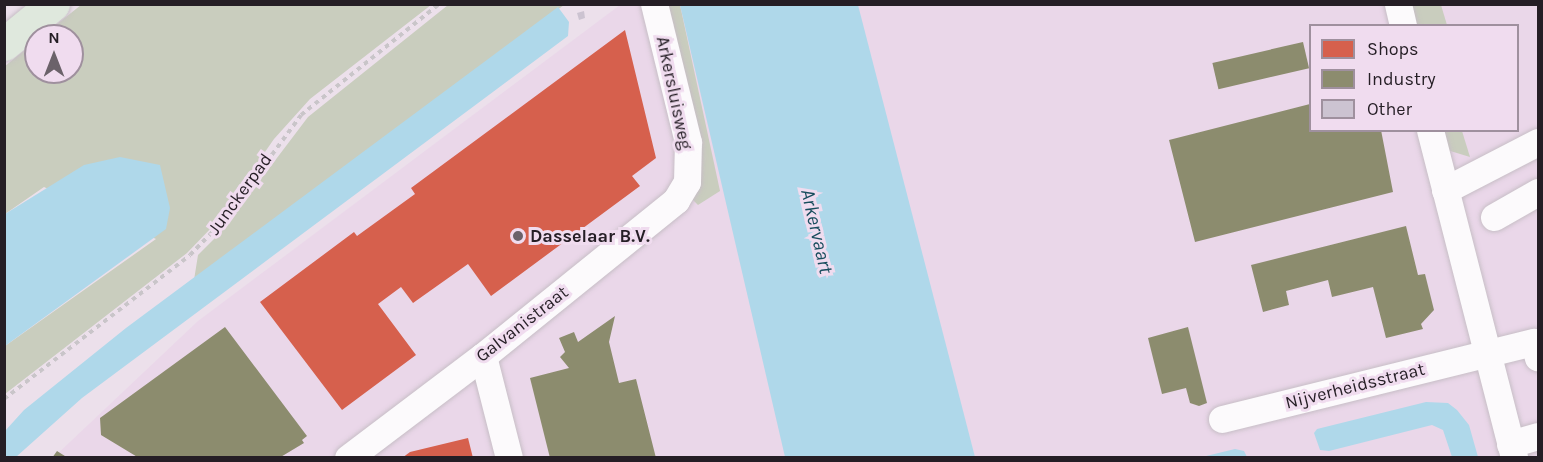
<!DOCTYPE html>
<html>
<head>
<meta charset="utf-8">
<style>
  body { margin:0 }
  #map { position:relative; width:1543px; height:462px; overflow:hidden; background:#ece0eb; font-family:Karla,sans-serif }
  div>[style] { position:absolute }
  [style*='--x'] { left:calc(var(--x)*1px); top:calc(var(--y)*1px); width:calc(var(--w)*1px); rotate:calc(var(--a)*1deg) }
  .built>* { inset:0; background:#ead7e9 }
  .green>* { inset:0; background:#c9cdbe }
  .water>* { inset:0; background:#afd8ea }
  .shops>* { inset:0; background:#d6604d }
  .industry>* { inset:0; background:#8c8c6e; transform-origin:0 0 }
  .building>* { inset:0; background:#ccc3d1 }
  .path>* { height:4px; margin-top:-2px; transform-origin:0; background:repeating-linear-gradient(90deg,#c9c5c9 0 4.5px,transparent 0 9px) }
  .roads { filter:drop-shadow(0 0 2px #c7bec6) drop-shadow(0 0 2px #c7bec6) }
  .minor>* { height:27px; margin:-13.5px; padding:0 13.5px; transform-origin:13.5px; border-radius:13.5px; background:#fcfafc }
  .highway>* { height:33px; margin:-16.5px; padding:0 16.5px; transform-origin:16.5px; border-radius:16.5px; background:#dfe8dd }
  .dots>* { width:16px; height:16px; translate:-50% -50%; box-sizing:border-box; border:3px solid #f0dcef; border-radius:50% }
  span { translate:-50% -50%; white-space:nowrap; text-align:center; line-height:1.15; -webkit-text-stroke:6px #f0dcef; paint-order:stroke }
  .street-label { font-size:18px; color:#251e25 }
  .poi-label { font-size:18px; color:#251e25; font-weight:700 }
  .left { translate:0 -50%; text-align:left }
  .water-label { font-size:20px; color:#184d5d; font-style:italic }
  .frame { position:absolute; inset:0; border:6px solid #251e25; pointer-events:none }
  .legend { position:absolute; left:1309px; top:24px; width:210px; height:108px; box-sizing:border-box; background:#f0dcef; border:2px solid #9f909e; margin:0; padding:8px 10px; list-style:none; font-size:18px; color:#251e25 }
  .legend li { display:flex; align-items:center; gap:12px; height:30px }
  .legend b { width:30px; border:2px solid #9f909e }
  .north { position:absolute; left:24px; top:24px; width:60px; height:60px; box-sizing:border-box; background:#f0dcef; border:2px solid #9f909e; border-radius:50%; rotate:0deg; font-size:16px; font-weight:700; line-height:24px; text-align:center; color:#251e25 }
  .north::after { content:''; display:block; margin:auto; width:21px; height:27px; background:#6b626a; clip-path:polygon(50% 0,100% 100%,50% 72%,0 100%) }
</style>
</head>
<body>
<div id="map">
  <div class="built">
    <i style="clip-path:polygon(620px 5px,684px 5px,804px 457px,53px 458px,198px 321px)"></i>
    <i style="clip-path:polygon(evenodd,852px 5px,1538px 5px,1538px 457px,975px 457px,852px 5px,1310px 26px,1518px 26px,1518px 130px,1310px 130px,1310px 26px)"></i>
  </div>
  <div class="green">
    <i style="clip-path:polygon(81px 5px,431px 5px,310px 99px,274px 139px,214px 225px,187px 253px,5px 394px,5px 346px,156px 239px,44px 187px,5px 214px,5px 66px,36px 41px,36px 72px,72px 72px,72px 36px,42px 36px)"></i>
    <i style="clip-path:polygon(448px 5px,564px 5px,194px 280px,198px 255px,220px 233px,308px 117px)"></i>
    <i style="clip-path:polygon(661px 5px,680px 5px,720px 191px,698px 205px,693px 200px)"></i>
    <i style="clip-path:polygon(1410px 5px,1441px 5px,1447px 25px,1415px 25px)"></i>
    <i style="clip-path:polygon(1442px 131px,1462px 131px,1470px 157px,1447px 150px)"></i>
  </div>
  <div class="water">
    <i style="clip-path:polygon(680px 5px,858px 5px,975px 457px,785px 457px)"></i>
    <i style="clip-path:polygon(558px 7px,569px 22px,568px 36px,82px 398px,16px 457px,5px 457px,5px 431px,24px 410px,126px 328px)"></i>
    <i style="clip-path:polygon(120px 157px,160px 165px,170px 208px,166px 229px,5px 346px,5px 214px,84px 165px)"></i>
    <i style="clip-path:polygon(1426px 402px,1448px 403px,1457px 410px,1469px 425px,1478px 457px,1452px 457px,1443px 430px,1432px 425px,1329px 451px,1320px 450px,1314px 433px,1317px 429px)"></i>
    <i style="clip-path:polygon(1235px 449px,1244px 451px,1247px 457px,1202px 457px)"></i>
  </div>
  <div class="shops">
    <i style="clip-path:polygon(625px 30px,656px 158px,632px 176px,640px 186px,491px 296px,468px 264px,413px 303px,401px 287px,378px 304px,416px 355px,342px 410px,260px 302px,354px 232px,357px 236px,415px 194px,411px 188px)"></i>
    <i style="clip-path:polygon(468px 438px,473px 458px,402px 458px,410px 452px)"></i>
  </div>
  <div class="industry">
    <i style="left:1303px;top:42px;width:27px;height:93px;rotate:77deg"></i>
    <i style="clip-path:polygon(1310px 104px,1310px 130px,1381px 130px,1393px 192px,1195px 242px,1169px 140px)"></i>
    <i style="clip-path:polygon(1406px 226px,1418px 275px,1425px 274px,1434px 310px,1421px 324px,1423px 329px,1386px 338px,1373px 287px,1332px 297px,1328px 280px,1286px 291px,1289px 305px,1263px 312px,1251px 265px)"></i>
    <i style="clip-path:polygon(615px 316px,609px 342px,619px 383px,636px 379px,656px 458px,550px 458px,530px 378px,569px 368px,560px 357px,565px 352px,559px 338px,574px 332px,578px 342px)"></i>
    <i style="clip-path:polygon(225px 327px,307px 436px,302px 440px,304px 443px,279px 458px,139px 458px,101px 435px,100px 418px)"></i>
    <i style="clip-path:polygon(1188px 327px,1207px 403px,1199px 406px,1190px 403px,1186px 388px,1162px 394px,1148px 338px)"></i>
    <i style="clip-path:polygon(57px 451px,68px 458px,52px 458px)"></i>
  </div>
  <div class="building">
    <i style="clip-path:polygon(584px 11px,585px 18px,579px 20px,577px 13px)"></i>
  </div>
  <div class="path">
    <i style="--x:4;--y:399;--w:235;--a:-37.7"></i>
    <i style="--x:190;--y:255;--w:49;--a:-45.8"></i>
    <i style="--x:224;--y:220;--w:130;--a:-53.7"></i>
    <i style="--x:301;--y:115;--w:177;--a:-38.8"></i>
  </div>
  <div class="roads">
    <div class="minor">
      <i style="--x:1398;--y:4;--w:23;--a:77"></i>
      <i style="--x:1430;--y:130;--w:339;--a:75.6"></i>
      <i style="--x:1445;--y:190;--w:105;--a:-27.3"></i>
      <i style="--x:1494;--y:217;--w:51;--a:-29.6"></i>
      <i style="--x:483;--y:356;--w:105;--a:75.7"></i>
      <i style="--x:1222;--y:419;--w:321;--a:-13.9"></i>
      <i style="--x:1534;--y:342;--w:16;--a:76"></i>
      <i style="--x:1510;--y:444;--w:29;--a:-16"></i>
      <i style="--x:348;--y:458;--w:169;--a:-37.1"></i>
      <i style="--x:483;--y:356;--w:248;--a:-38.9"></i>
      <i style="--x:676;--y:200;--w:21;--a:-59"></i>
      <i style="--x:687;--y:182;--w:40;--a:-88.6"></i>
      <i style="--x:688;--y:142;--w:142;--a:-103.8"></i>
    </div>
    <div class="highway">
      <i style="--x:4;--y:44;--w:63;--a:-39.2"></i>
    </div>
  </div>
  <div class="dots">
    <i style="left:518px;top:236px;background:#6b626a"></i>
  </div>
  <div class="street-label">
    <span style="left:674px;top:93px;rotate:78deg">Arkersluisweg</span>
    <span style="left:240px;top:194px;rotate:-54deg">Junckerpad</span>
    <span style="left:522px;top:324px;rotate:-38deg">Galvanistraat</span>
    <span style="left:1355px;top:386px;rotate:-14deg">Nijverheidsstraat</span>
  </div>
  <div class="poi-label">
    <span class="left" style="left:530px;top:236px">Dasselaar B.V.</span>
  </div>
  <div class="water-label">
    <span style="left:817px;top:231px;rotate:77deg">Arkervaart</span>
  </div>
  <div class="frame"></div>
  <ul class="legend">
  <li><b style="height:16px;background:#d6604d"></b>Shops</li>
  <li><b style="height:16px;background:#8c8c6e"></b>Industry</li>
  <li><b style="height:16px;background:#ccc3d1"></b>Other</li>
  </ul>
  <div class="north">N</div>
</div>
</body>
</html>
